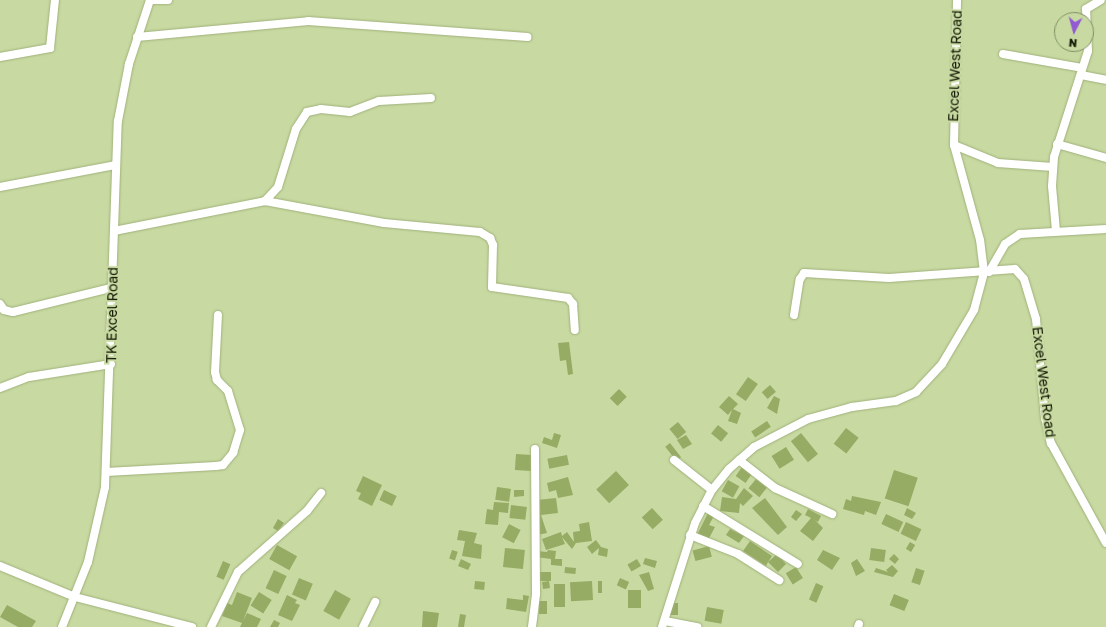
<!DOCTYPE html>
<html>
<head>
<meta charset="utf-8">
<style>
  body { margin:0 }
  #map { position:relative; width:1106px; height:627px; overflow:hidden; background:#c8daa2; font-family:"Golos Text",sans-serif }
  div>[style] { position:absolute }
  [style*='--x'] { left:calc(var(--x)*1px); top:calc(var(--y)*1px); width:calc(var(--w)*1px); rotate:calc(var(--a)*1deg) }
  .building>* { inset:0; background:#96ab64; transform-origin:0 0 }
  .roads { filter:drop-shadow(0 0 1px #a1b17b) drop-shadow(0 0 1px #a1b17b) }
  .minor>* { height:8px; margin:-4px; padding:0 4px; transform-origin:4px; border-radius:4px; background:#fff }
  span { translate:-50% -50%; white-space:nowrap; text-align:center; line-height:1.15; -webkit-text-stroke:4px #c8daa2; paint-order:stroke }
  .street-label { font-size:14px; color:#151b06 }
  .north { position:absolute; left:1054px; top:12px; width:40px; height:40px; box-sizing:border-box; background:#c8daa2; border:1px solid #808e64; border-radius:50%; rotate:186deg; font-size:11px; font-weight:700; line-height:16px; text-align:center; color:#151b06 }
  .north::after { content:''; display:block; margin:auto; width:14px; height:18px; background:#925bd3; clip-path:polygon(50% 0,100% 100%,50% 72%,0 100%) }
</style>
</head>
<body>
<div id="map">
  <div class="building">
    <i style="clip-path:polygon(569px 342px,573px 374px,568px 375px,566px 360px,560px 361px,558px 343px)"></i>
    <i style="left:748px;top:377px;width:12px;height:21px;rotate:35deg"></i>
    <i style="left:770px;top:385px;width:9px;height:11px;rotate:49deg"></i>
    <i style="left:619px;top:389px;width:11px;height:13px;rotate:45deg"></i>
    <i style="clip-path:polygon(729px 396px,738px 404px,733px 409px,741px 413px,737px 424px,728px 421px,732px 410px,728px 415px,719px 407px)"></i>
    <i style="clip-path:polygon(774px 396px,780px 399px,777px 414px,767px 408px)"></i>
    <i style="left:767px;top:421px;width:7px;height:19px;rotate:56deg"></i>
    <i style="left:678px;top:422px;width:13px;height:11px;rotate:51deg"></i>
    <i style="left:718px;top:425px;width:13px;height:11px;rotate:39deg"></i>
    <i style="left:846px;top:428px;width:16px;height:20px;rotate:38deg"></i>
    <i style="clip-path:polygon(554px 433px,561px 435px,557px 448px,542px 443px,544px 437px,552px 440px)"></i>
    <i style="left:801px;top:433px;width:27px;height:13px;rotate:51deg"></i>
    <i style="clip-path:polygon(686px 435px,692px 444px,683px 449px,677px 440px)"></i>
    <i style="left:670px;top:443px;width:18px;height:6px;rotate:52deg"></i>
    <i style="left:786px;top:447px;width:15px;height:17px;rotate:58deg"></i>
    <i style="left:516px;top:454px;width:16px;height:16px;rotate:4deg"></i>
    <i style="left:567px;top:455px;width:10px;height:20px;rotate:79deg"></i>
    <i style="left:742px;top:467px;width:12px;height:11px;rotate:35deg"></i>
    <i style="left:894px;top:470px;width:25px;height:30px;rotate:18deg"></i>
    <i style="left:616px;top:471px;width:19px;height:27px;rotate:47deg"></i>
    <i style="clip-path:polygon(363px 476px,382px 485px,372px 506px,358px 499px,361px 493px,356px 491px)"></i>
    <i style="clip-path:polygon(568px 477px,573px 495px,558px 498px,556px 490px,549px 492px,547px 483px)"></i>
    <i style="left:756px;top:479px;width:14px;height:12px;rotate:39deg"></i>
    <i style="left:728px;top:480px;width:13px;height:13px;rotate:29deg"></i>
    <i style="left:497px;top:487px;width:14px;height:13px;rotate:8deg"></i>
    <i style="clip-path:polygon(744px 488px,753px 496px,743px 506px,740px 503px,739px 513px,720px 511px,722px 497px,736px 499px)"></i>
    <i style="left:384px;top:490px;width:14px;height:11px;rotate:25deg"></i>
    <i style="clip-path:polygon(514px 490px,524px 490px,524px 496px,514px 497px)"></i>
    <i style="clip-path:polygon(852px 496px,881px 502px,876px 515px,865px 511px,864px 515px,843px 509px,846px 499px,851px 501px)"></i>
    <i style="clip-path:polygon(556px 498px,558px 513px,541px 515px,547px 533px,537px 535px,531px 518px,539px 517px,537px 500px)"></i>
    <i style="clip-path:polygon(765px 498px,787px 527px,778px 535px,752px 508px)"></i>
    <i style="clip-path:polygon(494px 502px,509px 503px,508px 513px,499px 512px,498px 525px,485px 524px,487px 509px,493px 510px)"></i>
    <i style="left:511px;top:505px;width:16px;height:13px;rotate:7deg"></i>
    <i style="left:652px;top:508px;width:16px;height:14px;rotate:47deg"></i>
    <i style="clip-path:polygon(907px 508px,916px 513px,912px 519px,904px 515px)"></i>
    <i style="clip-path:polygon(808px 509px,821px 516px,818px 522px,815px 520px,823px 528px,813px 541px,800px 531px,811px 518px,805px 515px)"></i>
    <i style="clip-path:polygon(796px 510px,802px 514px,796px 521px,791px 517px)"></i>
    <i style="clip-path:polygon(708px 513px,714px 516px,709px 525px,715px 527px,707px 542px,696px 537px)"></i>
    <i style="left:886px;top:514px;width:19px;height:11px;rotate:25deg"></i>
    <i style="clip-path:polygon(278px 519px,284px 523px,278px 531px,273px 528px)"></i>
    <i style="clip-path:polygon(589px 522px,592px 541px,576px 543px,572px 549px,562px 537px,565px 544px,546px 550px,542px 539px,561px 532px,562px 536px,567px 532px,574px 542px,573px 532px,580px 531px,579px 524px)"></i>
    <i style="left:906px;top:522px;width:17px;height:13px;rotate:25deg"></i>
    <i style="left:509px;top:524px;width:13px;height:15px;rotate:27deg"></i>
    <i style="clip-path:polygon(730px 529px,744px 536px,739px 543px,726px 535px)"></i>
    <i style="clip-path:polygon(459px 530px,477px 533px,474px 543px,482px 545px,481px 559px,462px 556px,465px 541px,457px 540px)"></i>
    <i style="clip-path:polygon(596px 540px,601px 547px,608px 549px,607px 557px,598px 555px,599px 548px,592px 554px,587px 547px)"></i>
    <i style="clip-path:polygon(750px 541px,772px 556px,768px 562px,777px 554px,786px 564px,778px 572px,768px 562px,766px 566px,743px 551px)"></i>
    <i style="left:910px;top:542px;width:6px;height:8px;rotate:31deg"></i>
    <i style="left:277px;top:545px;width:23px;height:16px;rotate:29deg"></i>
    <i style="left:709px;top:546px;width:11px;height:17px;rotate:75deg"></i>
    <i style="left:505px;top:548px;width:20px;height:19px;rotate:6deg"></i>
    <i style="left:871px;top:548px;width:15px;height:12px;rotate:8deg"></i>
    <i style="left:452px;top:550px;width:6px;height:9px;rotate:18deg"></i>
    <i style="clip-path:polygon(548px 550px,556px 551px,555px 559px,562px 559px,562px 566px,551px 565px,551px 559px,536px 557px,537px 551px,547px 552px)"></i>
    <i style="clip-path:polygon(823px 550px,840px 558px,832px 570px,817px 560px)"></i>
    <i style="clip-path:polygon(894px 554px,899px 559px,895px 564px,889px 559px)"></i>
    <i style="clip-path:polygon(645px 558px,657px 561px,655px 568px,643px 564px)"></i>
    <i style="clip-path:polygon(461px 559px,471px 564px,468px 570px,458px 566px)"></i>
    <i style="left:637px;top:559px;width:8px;height:11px;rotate:60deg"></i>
    <i style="clip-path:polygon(857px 559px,865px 571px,856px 576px,851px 563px)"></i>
    <i style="left:223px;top:561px;width:8px;height:17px;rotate:23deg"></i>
    <i style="clip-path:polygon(892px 565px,898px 571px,893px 577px,874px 572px,876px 568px,888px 572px,886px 570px)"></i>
    <i style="left:565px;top:567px;width:11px;height:6px;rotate:5deg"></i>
    <i style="left:796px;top:567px;width:13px;height:12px;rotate:58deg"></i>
    <i style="left:916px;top:568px;width:9px;height:15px;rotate:18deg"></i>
    <i style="left:274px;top:570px;width:14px;height:20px;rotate:25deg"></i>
    <i style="left:537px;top:572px;width:14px;height:9px"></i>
    <i style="clip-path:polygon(649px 572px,654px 589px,648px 591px,639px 575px)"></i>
    <i style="left:299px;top:578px;width:15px;height:18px;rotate:23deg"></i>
    <i style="left:620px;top:578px;width:10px;height:8px;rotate:24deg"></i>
    <i style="left:475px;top:581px;width:10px;height:8px;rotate:6deg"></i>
    <i style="left:549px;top:581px;width:7px;height:7px;rotate:82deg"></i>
    <i style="left:592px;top:581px;width:19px;height:22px;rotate:87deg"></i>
    <i style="left:598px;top:581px;width:4px;height:12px"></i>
    <i style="left:816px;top:583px;width:8px;height:18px;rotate:23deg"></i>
    <i style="left:554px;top:584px;width:11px;height:23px"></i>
    <i style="left:335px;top:590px;width:18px;height:24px;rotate:29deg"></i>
    <i style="left:628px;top:590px;width:13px;height:18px"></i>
    <i style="clip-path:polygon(237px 592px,252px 598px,243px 621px,247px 613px,261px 619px,257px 627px,240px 627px,242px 623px,222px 616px,227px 603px,232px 605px)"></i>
    <i style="left:259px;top:592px;width:15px;height:16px;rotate:32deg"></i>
    <i style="left:894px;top:594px;width:16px;height:12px;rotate:22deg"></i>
    <i style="clip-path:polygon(287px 595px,297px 600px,295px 603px,300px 605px,292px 621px,278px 615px)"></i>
    <i style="clip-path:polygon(523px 595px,529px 596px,526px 612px,506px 609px,507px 598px,523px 600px)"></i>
    <i style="left:539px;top:601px;width:8px;height:13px"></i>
    <i style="left:669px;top:603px;width:9px;height:12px"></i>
    <i style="clip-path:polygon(7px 605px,36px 621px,32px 627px,18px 627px,0 617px)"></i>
    <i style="left:707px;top:607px;width:17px;height:14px;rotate:10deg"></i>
    <i style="clip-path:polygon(423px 611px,439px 613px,437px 627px,422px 627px)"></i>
    <i style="left:460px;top:614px;width:6px;height:13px;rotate:9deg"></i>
    <i style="clip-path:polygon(274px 620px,280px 623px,278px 627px,270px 627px)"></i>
  </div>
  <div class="roads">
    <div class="minor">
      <i style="--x:150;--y:0;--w:18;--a:0"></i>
      <i style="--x:137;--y:37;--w:172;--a:-5.3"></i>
      <i style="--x:308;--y:21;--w:220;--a:4.2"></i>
      <i style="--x:1003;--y:54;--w:80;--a:10"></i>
      <i style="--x:0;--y:57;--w:51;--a:-10.2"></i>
      <i style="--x:50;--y:48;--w:48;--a:-84.1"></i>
      <i style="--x:1081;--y:75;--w:25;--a:11"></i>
      <i style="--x:1057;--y:144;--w:51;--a:15.9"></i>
      <i style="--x:954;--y:145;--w:48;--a:22.2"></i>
      <i style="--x:998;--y:163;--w:55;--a:4.2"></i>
      <i style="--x:0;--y:187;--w:117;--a:-10.8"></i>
      <i style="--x:265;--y:201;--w:121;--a:10.5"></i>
      <i style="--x:384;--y:223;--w:96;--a:5.4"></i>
      <i style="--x:480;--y:232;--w:12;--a:31"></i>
      <i style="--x:490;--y:238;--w:8;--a:67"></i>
      <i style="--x:493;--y:245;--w:42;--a:91.4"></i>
      <i style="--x:492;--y:287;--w:77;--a:8.2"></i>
      <i style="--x:568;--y:298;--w:8;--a:50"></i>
      <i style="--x:573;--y:304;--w:26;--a:86"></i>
      <i style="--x:114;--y:231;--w:154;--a:-11.2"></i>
      <i style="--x:265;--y:201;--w:19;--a:-47"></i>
      <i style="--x:278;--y:187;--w:61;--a:-72.8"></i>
      <i style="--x:296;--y:129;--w:20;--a:-57"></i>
      <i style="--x:307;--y:112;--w:14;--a:-12"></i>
      <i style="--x:321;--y:109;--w:29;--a:6"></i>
      <i style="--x:350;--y:112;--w:31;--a:-21"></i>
      <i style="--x:379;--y:101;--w:52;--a:-3.3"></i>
      <i style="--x:1056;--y:231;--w:45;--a:-95.1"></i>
      <i style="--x:1052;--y:186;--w:29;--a:-86"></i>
      <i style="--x:1054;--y:157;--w:111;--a:-72.2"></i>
      <i style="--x:1088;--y:51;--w:42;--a:-92.7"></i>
      <i style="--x:1086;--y:9;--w:17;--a:-31"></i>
      <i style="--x:989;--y:272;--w:32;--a:-60"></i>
      <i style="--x:1005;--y:244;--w:18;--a:-34"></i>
      <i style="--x:1020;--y:234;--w:86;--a:-3.3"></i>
      <i style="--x:0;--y:304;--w:7;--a:56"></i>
      <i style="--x:4;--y:310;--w:9;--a:13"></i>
      <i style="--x:13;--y:312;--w:101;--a:-13.8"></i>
      <i style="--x:794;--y:315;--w:36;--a:-81"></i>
      <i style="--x:800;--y:279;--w:7;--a:-56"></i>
      <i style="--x:804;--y:273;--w:85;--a:3.4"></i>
      <i style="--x:889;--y:278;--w:126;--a:-4.1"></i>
      <i style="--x:1015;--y:269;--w:13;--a:48"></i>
      <i style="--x:1024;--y:279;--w:42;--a:73.3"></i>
      <i style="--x:1036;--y:319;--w:99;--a:84.8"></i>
      <i style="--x:1045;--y:418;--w:26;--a:77"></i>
      <i style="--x:1051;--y:443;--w:114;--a:61.2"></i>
      <i style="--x:0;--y:388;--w:31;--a:-21"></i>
      <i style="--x:29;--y:377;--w:83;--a:-9"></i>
      <i style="--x:674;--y:460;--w:48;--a:38.3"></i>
      <i style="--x:739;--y:460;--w:46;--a:37.9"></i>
      <i style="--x:775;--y:488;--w:63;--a:24.5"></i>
      <i style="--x:106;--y:472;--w:110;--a:-3.1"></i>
      <i style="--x:216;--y:466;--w:7;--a:-8"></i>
      <i style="--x:223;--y:465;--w:16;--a:-50"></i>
      <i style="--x:233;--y:453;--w:24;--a:-73"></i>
      <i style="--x:240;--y:430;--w:41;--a:-107.1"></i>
      <i style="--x:228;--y:391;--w:16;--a:-135"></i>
      <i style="--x:217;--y:380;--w:8;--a:-104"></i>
      <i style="--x:215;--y:372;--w:57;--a:-87"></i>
      <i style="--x:703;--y:506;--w:111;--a:31.4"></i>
      <i style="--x:690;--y:535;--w:52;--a:21.6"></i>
      <i style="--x:738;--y:554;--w:49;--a:32.4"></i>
      <i style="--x:0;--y:566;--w:81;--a:22.5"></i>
      <i style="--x:75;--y:597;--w:121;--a:14.4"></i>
      <i style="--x:665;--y:621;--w:33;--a:11"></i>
      <i style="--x:62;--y:627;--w:70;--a:-68.2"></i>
      <i style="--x:88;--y:562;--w:77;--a:-77.2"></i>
      <i style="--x:105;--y:487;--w:366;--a:-88"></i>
      <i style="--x:118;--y:121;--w:58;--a:-79.1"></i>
      <i style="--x:129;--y:64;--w:67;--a:-71.8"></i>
      <i style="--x:211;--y:627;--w:61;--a:-63.9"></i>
      <i style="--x:238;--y:572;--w:92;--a:-41.5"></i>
      <i style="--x:307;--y:511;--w:23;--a:-52"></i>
      <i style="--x:363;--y:627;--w:28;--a:-64"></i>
      <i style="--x:532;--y:627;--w:34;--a:-83"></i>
      <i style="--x:536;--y:593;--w:144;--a:-90.4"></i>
      <i style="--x:662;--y:627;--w:109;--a:-72.4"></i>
      <i style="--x:695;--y:523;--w:37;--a:-63"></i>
      <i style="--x:712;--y:490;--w:27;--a:-51"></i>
      <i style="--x:729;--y:469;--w:33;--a:-41"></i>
      <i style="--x:754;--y:447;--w:61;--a:-27.4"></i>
      <i style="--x:808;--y:419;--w:46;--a:-15.3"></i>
      <i style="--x:852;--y:407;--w:44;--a:-7.8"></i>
      <i style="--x:896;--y:401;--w:22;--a:-24"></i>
      <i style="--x:916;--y:392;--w:38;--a:-47"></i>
      <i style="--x:942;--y:364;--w:63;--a:-59.3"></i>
      <i style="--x:974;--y:310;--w:39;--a:-75"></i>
      <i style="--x:984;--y:272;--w:32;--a:-97"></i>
      <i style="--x:980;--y:240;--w:98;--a:-105.3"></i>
      <i style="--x:954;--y:145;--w:145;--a:-88.8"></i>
      <i style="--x:858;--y:627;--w:3;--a:-72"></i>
    </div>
  </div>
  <div class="street-label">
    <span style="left:955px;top:66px;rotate:-88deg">Excel West Road</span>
    <span style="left:112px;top:315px;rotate:-89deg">TK Excel Road</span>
    <span style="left:1044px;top:382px;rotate:83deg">Excel West Road</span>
  </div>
  <div class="north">N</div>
</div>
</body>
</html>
